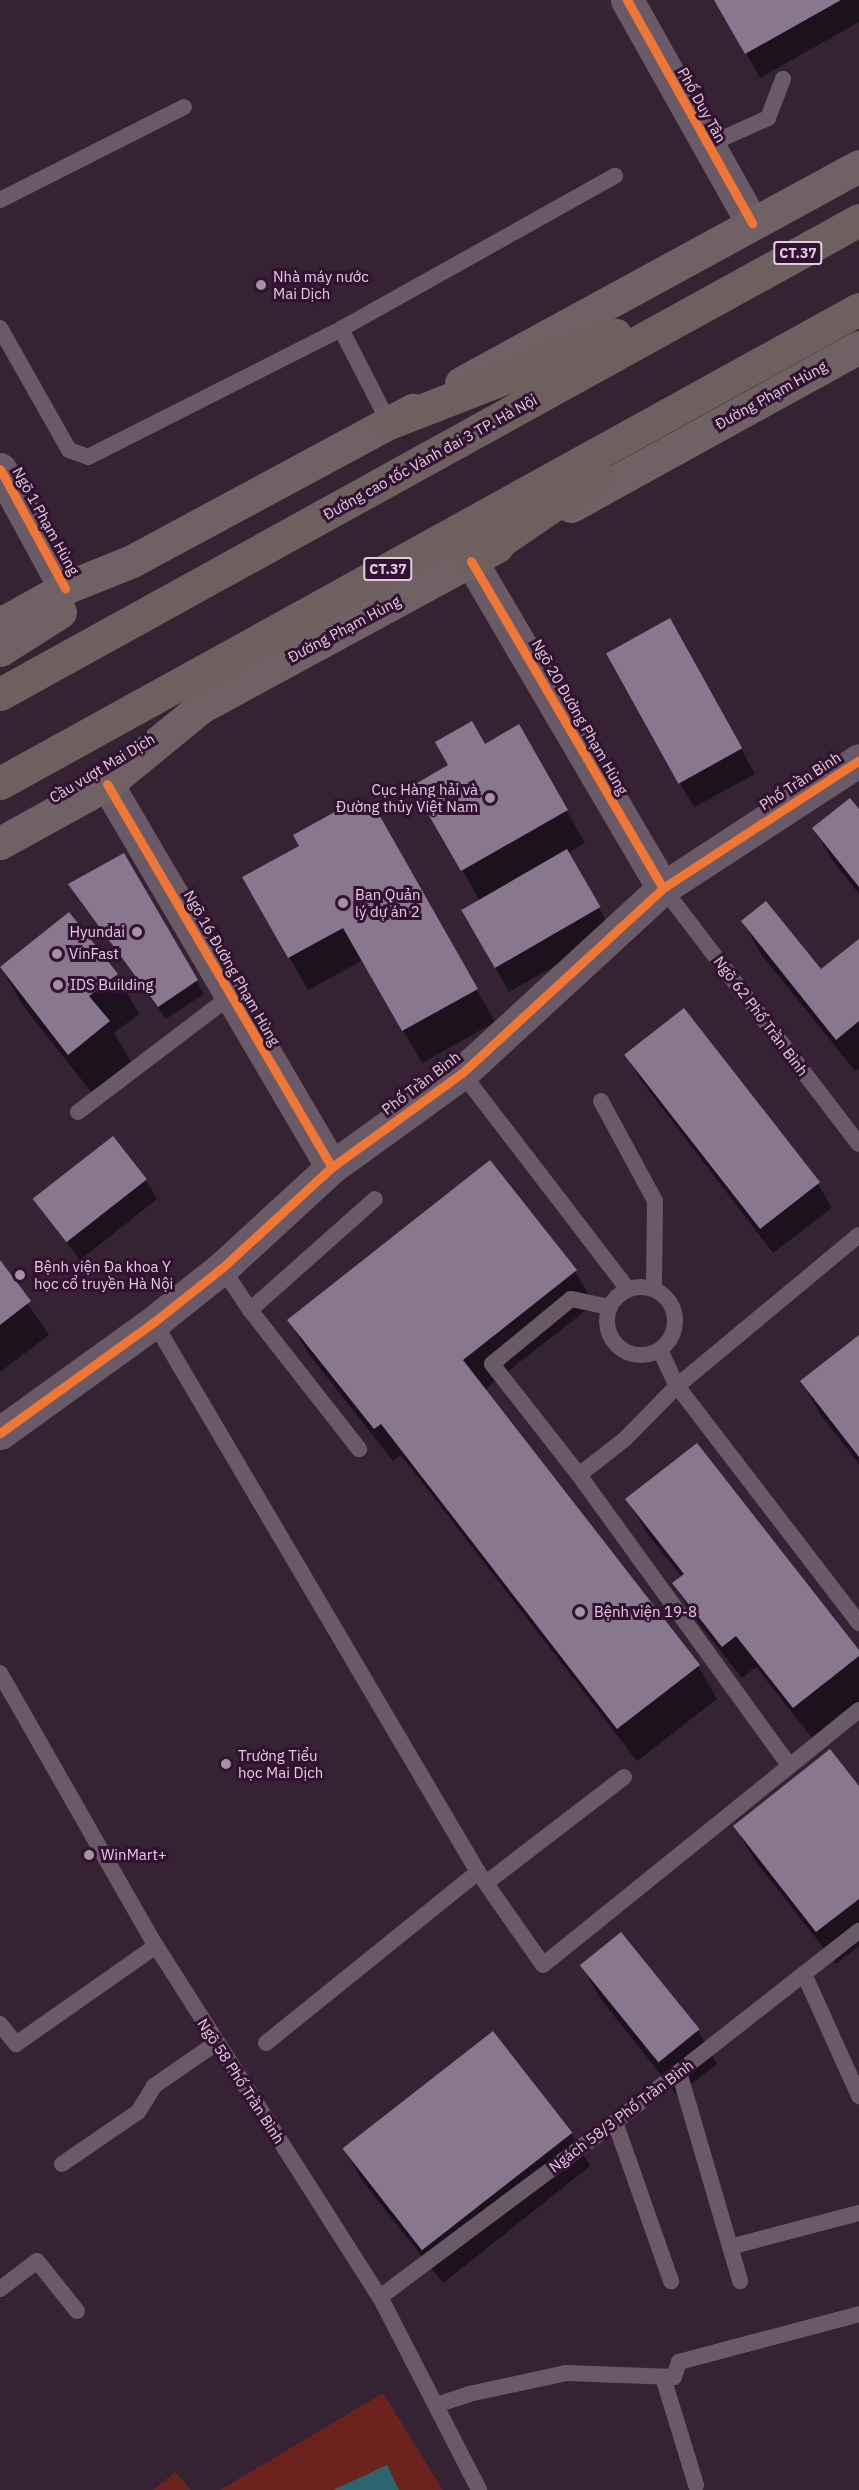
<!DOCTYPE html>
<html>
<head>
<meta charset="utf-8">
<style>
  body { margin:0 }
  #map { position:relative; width:859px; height:2490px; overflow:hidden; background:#352334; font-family:"IBM Plex Sans",sans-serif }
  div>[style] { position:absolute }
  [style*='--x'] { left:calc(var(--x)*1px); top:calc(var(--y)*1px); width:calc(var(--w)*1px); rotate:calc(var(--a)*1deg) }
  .green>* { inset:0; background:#6c221d }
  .water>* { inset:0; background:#2b656f }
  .shadow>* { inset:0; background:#0007 }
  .building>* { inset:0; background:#897790; transform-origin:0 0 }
  .lane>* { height:16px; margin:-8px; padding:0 8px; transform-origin:8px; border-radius:8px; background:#6a5a68 }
  .lane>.ring { margin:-8px; padding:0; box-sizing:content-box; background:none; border:16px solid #6a5a68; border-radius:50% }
  .street>* { height:33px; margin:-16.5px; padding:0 16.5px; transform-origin:16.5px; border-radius:16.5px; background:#6a5a68 }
  .secondary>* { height:33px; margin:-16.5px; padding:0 16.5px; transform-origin:16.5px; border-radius:16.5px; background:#6a5a68 }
  .primary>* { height:33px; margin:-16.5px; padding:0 16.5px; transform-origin:16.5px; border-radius:16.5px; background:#706165 }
  .highway>* { height:33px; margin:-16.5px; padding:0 16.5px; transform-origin:16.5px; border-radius:16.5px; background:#6e605f }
  .cycleway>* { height:9px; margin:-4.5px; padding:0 4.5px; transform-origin:4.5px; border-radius:4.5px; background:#f07635 }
  .dots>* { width:16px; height:16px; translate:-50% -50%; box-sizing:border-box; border:3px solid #321230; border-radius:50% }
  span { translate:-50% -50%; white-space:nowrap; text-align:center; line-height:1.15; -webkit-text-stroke:6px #321230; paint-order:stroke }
  .shield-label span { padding:2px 4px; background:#321230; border:2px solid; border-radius:4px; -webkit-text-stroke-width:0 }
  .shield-label { font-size:14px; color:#e2cde0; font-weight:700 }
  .street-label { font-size:15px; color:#e2cde0 }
  .poi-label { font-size:15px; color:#e2cde0 }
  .left { translate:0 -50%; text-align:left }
  .right { translate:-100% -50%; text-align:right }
</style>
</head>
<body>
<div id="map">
  <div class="green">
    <i style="clip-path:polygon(383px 2393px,443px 2490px,220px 2490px)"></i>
    <i style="clip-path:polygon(175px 2472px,191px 2490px,153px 2490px)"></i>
  </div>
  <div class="water">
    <i style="clip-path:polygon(387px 2465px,399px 2490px,333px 2490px)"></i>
  </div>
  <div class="shadow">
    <i style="clip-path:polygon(716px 0,859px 0,859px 22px,760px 78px)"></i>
    <i style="clip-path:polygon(684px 645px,755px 774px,694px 807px,680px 783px)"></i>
    <i style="clip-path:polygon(518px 726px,585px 843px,568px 853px,613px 933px,509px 992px,463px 911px,480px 901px,414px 786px)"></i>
    <i style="clip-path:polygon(859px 811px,859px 894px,833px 861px,814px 829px)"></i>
    <i style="clip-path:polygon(392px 839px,495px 1022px,422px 1063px,363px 960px,308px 990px,244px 878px)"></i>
    <i style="clip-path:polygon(123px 855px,204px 994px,166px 1019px,70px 885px)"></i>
    <i style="clip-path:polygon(743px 922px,820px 971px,859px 941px,859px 1069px,855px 1071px,761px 954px)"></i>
    <i style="clip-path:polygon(1px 968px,116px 974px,139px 1014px,114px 1033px,131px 1062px,92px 1093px,24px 1007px)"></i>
    <i style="clip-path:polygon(626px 1054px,818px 1184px,832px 1208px,773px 1253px,640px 1079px)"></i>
    <i style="clip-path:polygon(146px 1180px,157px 1199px,80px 1260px,35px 1199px)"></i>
    <i style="clip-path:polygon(0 1263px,49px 1335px,0 1372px)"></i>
    <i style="clip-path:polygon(575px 1271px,594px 1304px,484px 1390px,698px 1666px,717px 1699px,637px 1761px,401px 1455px,393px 1461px,308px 1353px,289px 1320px)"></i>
    <i style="clip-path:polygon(859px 1337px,859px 1464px,820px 1414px,802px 1382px)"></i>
    <i style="clip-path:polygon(627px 1499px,859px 1652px,859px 1703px,813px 1739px,756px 1667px,742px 1678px,693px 1616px,674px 1584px,682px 1577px,646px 1532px)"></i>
    <i style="clip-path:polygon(859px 1789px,859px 1946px,836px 1964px,754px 1859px,735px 1827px)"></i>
    <i style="clip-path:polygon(621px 1934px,698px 2031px,717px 2064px,677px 2095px,600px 1998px,582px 1965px)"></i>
    <i style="clip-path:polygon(571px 2133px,590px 2166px,443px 2283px,364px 2183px,345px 2151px)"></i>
  </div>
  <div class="building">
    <i style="clip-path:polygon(714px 0,841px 0,745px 54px)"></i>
    <i style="left:670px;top:618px;width:149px;height:73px;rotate:61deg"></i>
    <i style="clip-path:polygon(472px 721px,485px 744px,519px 724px,568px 810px,461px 871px,412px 786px,448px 765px,435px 742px)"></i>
    <i style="clip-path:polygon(850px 798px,859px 809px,859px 887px,812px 828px)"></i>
    <i style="clip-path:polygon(351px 803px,357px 814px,373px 804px,478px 989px,402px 1031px,343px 928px,288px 958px,242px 877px,299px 846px,293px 835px)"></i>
    <i style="left:567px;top:849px;width:67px;height:122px;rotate:60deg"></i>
    <i style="clip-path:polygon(124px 853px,198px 980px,158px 1007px,68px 884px)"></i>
    <i style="clip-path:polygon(766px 901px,821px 969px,859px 939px,859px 1021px,836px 1040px,741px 921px)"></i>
    <i style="clip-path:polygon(69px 912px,118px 974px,89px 996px,110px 1021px,68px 1055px,0 967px)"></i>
    <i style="left:684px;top:1008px;width:221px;height:76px;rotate:52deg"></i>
    <i style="left:113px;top:1136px;width:55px;height:102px;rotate:52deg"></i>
    <i style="clip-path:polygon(490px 1160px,577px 1270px,463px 1360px,700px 1665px,617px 1729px,381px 1424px,374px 1429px,287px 1320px)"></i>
    <i style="clip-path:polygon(0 1260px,31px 1301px,0 1325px)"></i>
    <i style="clip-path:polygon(859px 1335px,859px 1457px,800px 1381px)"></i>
    <i style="clip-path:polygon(697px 1443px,859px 1650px,859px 1656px,793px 1708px,736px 1636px,722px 1647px,672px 1583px,684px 1574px,625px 1499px)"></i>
    <i style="clip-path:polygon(830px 1749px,859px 1786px,859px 1899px,816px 1932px,733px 1826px)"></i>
    <i style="left:621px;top:1932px;width:125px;height:53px;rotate:51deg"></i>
    <i style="left:493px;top:2031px;width:129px;height:191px;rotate:52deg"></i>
  </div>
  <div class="lane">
    <i style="--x:708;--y:145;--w:66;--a:-24.2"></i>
    <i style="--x:768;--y:118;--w:42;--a:-69"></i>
    <i style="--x:0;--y:200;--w:206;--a:-26.8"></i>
    <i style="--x:0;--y:328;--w:140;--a:60.5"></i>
    <i style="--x:69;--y:450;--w:20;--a:20"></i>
    <i style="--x:88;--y:457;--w:284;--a:-26.8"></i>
    <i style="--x:341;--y:329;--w:314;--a:-29.2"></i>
    <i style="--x:341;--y:329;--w:106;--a:62.9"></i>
    <i style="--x:663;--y:888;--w:322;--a:52.6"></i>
    <i style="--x:462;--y:1073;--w:272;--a:52.5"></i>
    <i style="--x:601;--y:1101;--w:114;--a:61.6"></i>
    <i style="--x:655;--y:1201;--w:88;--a:90.7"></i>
    <i style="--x:78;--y:1112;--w:192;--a:-37.2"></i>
    <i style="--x:222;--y:1268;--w:50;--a:56.3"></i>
    <i style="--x:250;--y:1310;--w:177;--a:51.9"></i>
    <i class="ring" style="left:607px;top:1287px;width:52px;height:52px"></i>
    <i style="--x:609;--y:1307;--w:39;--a:-168"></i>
    <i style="--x:571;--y:1299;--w:102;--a:140.6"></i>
    <i style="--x:492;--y:1364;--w:141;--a:51.9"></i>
    <i style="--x:579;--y:1475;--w:358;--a:54.1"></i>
    <i style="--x:250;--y:1310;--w:167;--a:-41.6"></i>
    <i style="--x:154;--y:1322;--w:638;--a:59.5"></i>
    <i style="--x:478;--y:1872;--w:113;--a:55"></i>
    <i style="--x:543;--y:1965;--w:406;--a:-38.9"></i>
    <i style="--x:660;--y:1350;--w:40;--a:65"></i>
    <i style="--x:677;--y:1386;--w:299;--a:52.5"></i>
    <i style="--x:579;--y:1475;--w:58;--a:-38"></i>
    <i style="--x:625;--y:1439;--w:74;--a:-45.5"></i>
    <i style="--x:677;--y:1386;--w:236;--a:-39.7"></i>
    <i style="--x:0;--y:1673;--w:314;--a:60.3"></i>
    <i style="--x:156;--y:1946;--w:416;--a:57.5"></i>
    <i style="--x:380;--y:2297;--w:217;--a:62.8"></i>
    <i style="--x:486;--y:1883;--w:174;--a:-37.5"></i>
    <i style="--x:804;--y:1974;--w:134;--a:65.7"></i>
    <i style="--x:0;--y:2024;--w:26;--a:51"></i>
    <i style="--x:16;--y:2044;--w:171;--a:-35"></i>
    <i style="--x:266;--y:2043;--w:272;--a:-38.9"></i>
    <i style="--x:679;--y:2072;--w:218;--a:73.7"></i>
    <i style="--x:615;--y:2122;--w:169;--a:70.6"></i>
    <i style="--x:62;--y:2164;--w:92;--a:-34.4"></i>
    <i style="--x:138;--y:2112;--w:31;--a:-58"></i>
    <i style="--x:154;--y:2086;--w:75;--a:-34.7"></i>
    <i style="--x:730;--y:2247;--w:133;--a:-14.8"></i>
    <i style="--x:0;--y:2289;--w:46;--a:-37.1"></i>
    <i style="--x:37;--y:2261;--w:64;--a:51.3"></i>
    <i style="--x:380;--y:2297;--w:293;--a:-36.7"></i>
    <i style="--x:615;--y:2122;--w:310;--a:-38.1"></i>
    <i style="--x:663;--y:2377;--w:113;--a:73"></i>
    <i style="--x:436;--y:2405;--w:35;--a:-18"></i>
    <i style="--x:469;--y:2394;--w:99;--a:-12.2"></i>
    <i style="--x:566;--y:2373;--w:108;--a:2.1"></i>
    <i style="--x:674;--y:2377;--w:16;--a:-72"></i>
    <i style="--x:679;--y:2362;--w:186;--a:-14.9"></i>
  </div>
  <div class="street">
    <i style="--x:0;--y:469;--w:136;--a:61.4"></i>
    <i style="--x:471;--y:561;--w:379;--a:59.6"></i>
    <i style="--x:107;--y:784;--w:444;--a:59.6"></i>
    <i style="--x:0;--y:1433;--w:190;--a:-35.8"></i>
    <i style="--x:154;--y:1322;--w:87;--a:-38.5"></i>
    <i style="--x:222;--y:1268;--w:149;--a:-42.6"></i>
    <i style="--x:332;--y:1167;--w:160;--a:-35.9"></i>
    <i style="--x:462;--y:1073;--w:273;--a:-42.6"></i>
    <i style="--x:663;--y:888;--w:234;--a:-33.1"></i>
  </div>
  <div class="secondary">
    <i style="--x:627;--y:0;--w:256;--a:60.7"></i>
  </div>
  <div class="primary">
    <i style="--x:461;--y:383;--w:453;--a:-28.6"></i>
    <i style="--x:571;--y:506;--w:329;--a:-28.9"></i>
    <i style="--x:0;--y:624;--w:74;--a:-29"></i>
    <i style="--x:65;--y:588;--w:72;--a:-21.9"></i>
    <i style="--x:132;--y:561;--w:319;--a:-28.3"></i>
    <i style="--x:0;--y:650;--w:71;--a:-32.3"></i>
    <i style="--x:0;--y:843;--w:122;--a:-28.9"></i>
    <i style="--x:107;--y:784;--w:122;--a:-39.3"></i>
    <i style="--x:201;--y:707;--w:337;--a:-28.5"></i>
  </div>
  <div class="highway">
    <i style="--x:389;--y:423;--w:243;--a:-21.3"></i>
    <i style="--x:471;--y:561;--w:151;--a:-34.2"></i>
    <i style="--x:0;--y:694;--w:981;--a:-28.89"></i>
    <i style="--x:0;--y:783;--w:981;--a:-28.89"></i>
  </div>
  <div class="cycleway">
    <i style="--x:627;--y:0;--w:256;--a:60.7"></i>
    <i style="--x:0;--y:469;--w:136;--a:61.4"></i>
    <i style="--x:471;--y:561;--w:379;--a:59.6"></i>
    <i style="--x:107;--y:784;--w:444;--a:59.6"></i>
    <i style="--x:0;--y:1433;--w:190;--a:-35.8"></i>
    <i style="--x:154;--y:1322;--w:87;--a:-38.5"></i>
    <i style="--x:222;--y:1268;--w:149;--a:-42.6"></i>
    <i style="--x:332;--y:1167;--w:160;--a:-35.9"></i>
    <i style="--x:462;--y:1073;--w:273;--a:-42.6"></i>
    <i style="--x:663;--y:888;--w:234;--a:-33.1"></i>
  </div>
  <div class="dots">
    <i style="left:261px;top:285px;background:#a592a4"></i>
    <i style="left:490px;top:798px;background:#a592a4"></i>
    <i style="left:343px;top:903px;background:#a592a4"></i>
    <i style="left:137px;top:932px;background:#a592a4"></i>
    <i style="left:57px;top:954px;background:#a592a4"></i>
    <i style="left:58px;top:985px;background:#a592a4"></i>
    <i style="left:20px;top:1275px;background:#a592a4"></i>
    <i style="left:580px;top:1612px;background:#a592a4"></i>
    <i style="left:226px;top:1764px;background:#a592a4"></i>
    <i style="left:89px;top:1855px;background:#a592a4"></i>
  </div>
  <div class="shield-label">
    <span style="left:798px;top:253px">CT.37</span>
    <span style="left:388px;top:569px">CT.37</span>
  </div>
  <div class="street-label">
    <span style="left:702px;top:105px;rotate:61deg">Phố Duy Tân</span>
    <span style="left:771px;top:395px;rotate:-29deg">Đường Phạm Hùng</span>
    <span style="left:430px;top:457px;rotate:-29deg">Đường cao tốc Vành đai 3 TP. Hà Nội</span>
    <span style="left:46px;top:521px;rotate:61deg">Ngõ 1 Phạm Hùng</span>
    <span style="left:344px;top:629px;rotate:-28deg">Đường Phạm Hùng</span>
    <span style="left:580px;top:717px;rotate:60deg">Ngõ 20 Đường Phạm Hùng</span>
    <span style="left:102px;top:768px;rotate:-31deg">Cầu vượt Mai Dịch</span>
    <span style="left:800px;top:781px;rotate:-33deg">Phố Trần Bình</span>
    <span style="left:232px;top:968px;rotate:60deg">Ngõ 16 Đường Phạm Hùng</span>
    <span style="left:761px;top:1016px;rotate:53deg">Ngõ 62 Phố Trần Bình</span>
    <span style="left:421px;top:1083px;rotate:-37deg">Phố Trần Bình</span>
    <span style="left:241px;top:2081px;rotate:57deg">Ngõ 58 Phố Trần Bình</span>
    <span style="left:621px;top:2116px;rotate:-37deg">Ngách 58/3 Phố Trần Bình</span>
  </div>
  <div class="poi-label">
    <span class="left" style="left:273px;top:285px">Nhà máy nước<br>Mai Dịch</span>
    <span class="right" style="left:478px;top:798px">Cục Hàng hải và<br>Đường thủy Việt Nam</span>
    <span class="left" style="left:355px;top:903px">Ban Quản<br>lý dự án 2</span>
    <span class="right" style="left:125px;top:932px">Hyundai</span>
    <span class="left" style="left:69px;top:954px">VinFast</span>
    <span class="left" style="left:70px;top:985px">IDS Building</span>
    <span class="left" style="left:34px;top:1275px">Bệnh viện Đa khoa Y<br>học cổ truyền Hà Nội</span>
    <span class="left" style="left:594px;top:1612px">Bệnh viện 19-8</span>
    <span class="left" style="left:238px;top:1764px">Trường Tiểu<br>học Mai Dịch</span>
    <span class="left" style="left:101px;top:1855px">WinMart+</span>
  </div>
</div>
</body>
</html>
